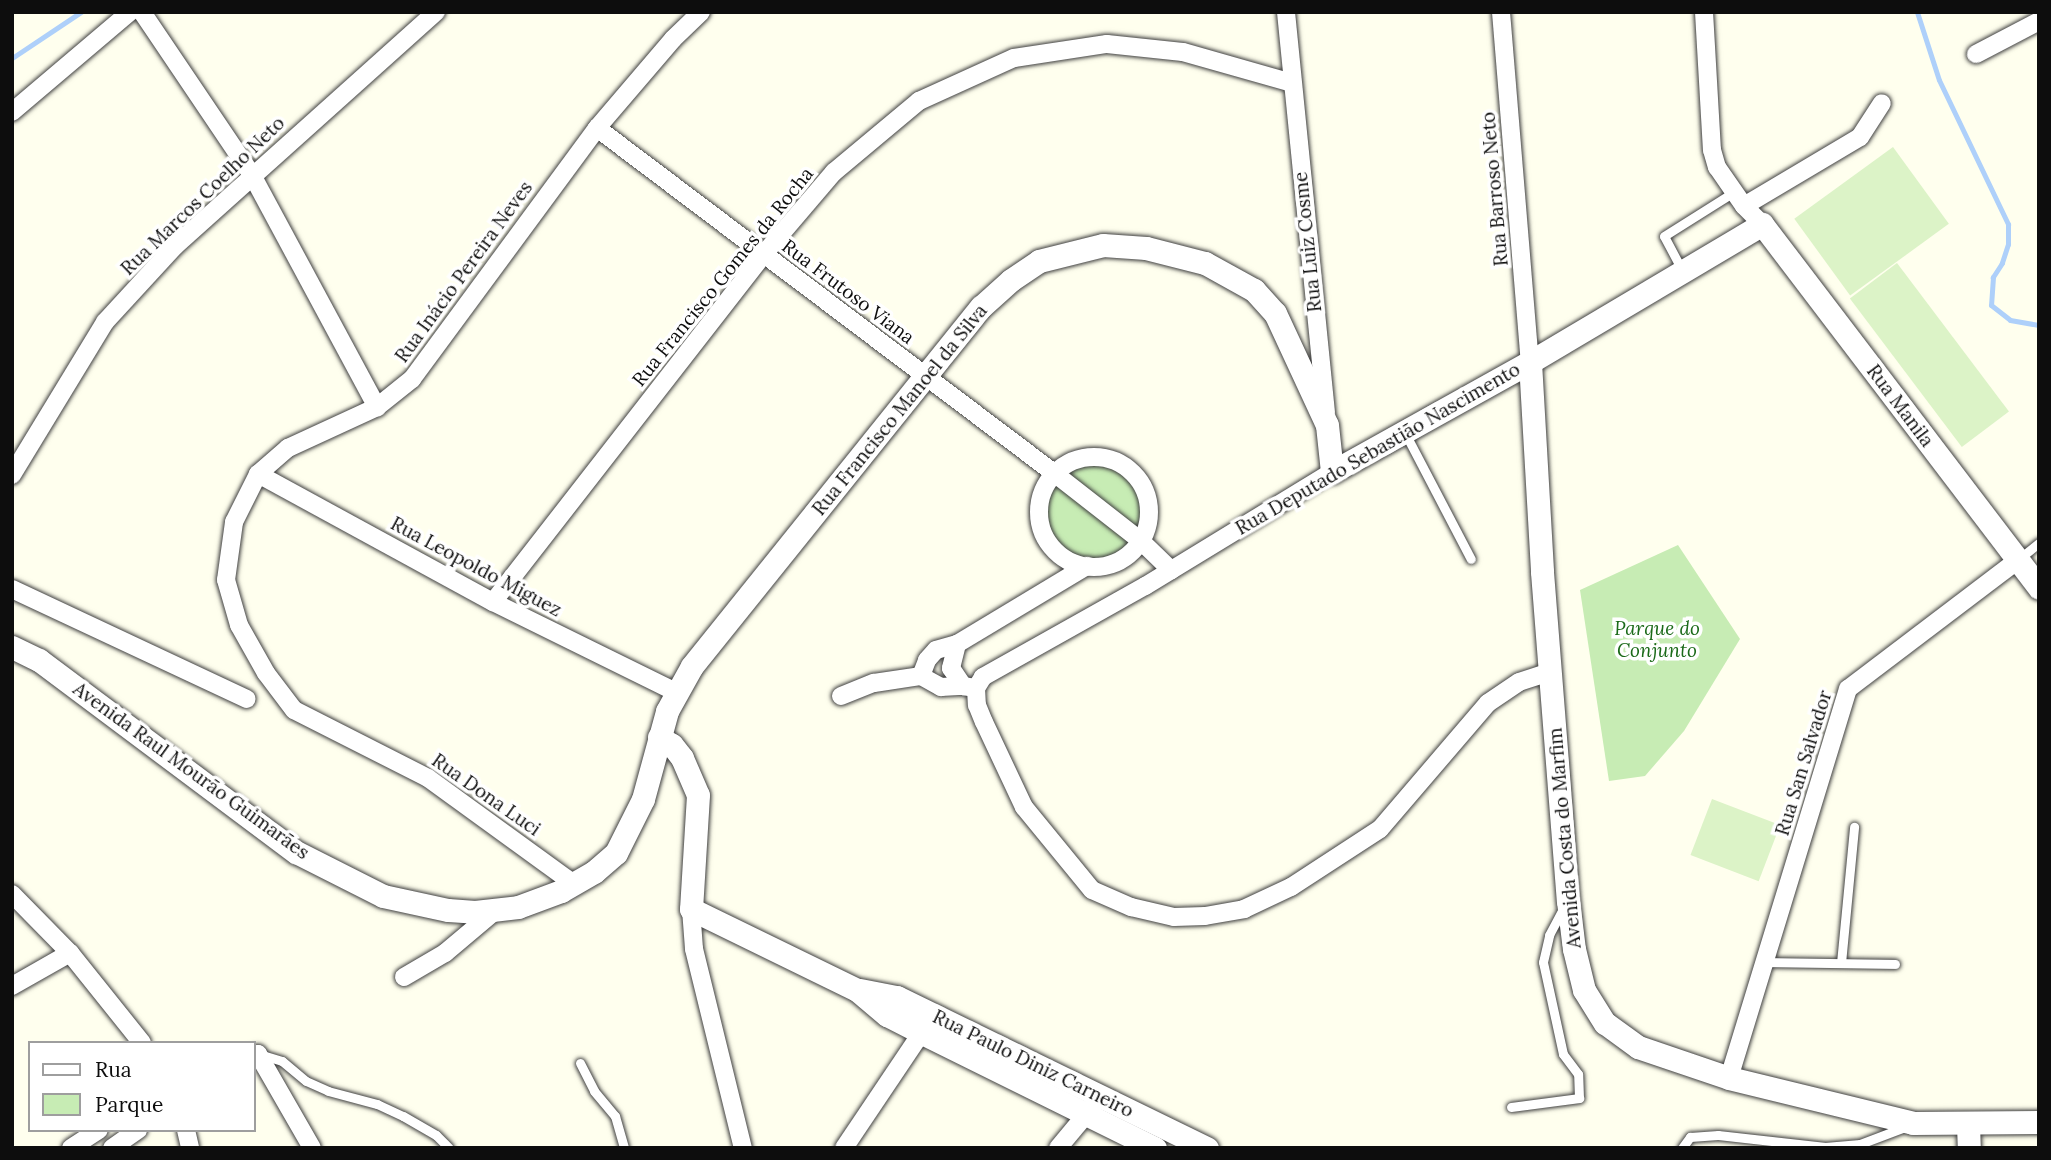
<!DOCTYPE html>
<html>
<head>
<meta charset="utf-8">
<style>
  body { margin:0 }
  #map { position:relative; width:2051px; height:1160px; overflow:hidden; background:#ffe; font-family:Lora,serif }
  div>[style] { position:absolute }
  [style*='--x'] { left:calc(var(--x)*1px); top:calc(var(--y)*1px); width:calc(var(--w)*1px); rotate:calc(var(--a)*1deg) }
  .green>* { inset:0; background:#c7ecb4 }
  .round { border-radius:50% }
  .pitch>* { inset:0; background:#dcf3c7; transform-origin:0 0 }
  .stream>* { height:5px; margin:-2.5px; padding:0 2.5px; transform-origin:2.5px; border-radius:2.5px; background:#aed0fa }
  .roads { filter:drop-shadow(0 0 2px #404040) drop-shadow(0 0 2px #404040) }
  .service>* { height:9px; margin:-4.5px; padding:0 4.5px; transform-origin:4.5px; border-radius:4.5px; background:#fff }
  .minor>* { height:18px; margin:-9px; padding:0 9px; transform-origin:9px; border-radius:9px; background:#fff }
  .minor>.ring { margin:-9px; padding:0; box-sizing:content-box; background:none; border:18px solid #fff; border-radius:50% }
  .tertiary>* { height:23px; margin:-11.5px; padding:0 11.5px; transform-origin:11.5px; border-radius:11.5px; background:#fff }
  span { translate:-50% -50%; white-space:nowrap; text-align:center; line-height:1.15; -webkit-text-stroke:7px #fff; paint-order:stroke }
  .street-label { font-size:19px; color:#0d0d0d }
  .park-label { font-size:19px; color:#1b6a19; font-style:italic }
  .frame { position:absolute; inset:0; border:14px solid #0d0d0d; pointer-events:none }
  .legend { position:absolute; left:28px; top:1041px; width:228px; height:91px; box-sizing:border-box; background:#fff; border:2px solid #9e9e9e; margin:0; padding:9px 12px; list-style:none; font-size:21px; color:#0d0d0d }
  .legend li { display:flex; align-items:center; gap:14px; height:35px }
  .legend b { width:35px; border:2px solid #9e9e9e }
</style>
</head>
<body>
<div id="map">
  <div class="green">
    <i class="round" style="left:1039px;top:457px;width:110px;height:110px"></i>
    <i style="clip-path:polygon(1678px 545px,1740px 639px,1684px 731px,1645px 776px,1609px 781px,1580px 590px)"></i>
  </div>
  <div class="pitch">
    <i style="left:1893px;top:147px;width:95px;height:122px;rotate:54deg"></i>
    <i style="left:1897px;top:263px;width:186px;height:59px;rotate:53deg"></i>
    <i style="left:1712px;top:799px;width:73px;height:60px;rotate:21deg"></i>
  </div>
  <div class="stream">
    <i style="--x:1917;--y:12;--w:71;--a:72.1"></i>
    <i style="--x:1939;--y:80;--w:160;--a:64.4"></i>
    <i style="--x:2008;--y:224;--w:20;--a:90"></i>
    <i style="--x:2008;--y:244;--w:20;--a:108"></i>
    <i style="--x:2002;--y:263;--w:17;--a:123"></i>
    <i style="--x:1993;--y:277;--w:28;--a:94"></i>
    <i style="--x:1991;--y:305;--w:24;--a:38"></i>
    <i style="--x:2010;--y:320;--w:29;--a:10"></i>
    <i style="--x:12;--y:58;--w:83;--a:-33.7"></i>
  </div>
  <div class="roads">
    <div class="service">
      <i style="--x:1682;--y:270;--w:38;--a:-118"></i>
      <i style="--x:1664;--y:236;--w:83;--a:-32.2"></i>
      <i style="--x:1405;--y:433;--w:142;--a:62.4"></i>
      <i style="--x:2019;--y:559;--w:26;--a:-39"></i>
      <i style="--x:1765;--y:962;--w:130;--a:0.9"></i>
      <i style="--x:1841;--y:963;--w:137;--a:-84.5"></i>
      <i style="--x:259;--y:1054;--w:24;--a:17"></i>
      <i style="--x:282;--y:1061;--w:31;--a:40"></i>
      <i style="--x:306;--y:1081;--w:24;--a:24"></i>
      <i style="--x:328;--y:1091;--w:51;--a:14.9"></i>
      <i style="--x:377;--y:1104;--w:29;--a:25"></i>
      <i style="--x:403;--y:1116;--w:38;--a:30"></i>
      <i style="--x:436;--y:1135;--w:18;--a:45"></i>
      <i style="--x:580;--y:1063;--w:31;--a:63"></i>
      <i style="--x:594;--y:1091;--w:33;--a:50"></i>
      <i style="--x:615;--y:1116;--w:33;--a:74"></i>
      <i style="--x:1511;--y:1107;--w:69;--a:-7.5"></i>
      <i style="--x:1579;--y:1098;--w:24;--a:-92"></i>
      <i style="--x:1578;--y:1074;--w:25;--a:-127"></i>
      <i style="--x:1563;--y:1054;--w:94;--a:-102.3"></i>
      <i style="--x:1543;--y:962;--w:28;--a:-77"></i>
      <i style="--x:1549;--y:935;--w:32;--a:-62"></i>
      <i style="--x:1682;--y:1148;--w:14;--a:-54"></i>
      <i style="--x:1690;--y:1137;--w:28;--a:-4"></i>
      <i style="--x:1718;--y:1135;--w:108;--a:6.4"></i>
      <i style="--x:1825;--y:1147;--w:35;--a:-5"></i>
      <i style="--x:1860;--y:1144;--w:48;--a:-20.7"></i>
    </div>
    <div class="minor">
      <i style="--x:142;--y:12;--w:197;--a:56"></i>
      <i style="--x:252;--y:175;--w:264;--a:61.7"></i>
      <i style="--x:1286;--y:12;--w:403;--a:84.3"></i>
      <i style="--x:1501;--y:12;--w:351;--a:85.3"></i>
      <i style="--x:1704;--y:12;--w:138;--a:86.7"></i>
      <i style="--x:1712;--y:150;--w:18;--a:74"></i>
      <i style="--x:1717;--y:167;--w:47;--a:55.3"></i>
      <i style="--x:1744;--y:206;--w:25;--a:45"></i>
      <i style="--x:1976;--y:54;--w:71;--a:-27.6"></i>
      <i style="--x:12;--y:112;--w:155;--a:-40.3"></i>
      <i style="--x:597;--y:128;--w:573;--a:37.05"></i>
      <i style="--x:1054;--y:473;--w:110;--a:38"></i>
      <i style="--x:1141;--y:541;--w:42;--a:44"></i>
      <i style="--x:1744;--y:206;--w:135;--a:-30.7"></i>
      <i style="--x:1860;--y:137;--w:40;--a:-57.1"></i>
      <i class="ring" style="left:1039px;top:457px;width:92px;height:92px"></i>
      <i style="--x:1332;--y:472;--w:219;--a:148.6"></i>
      <i style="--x:1145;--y:586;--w:186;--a:150.7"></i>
      <i style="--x:983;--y:677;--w:13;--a:122"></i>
      <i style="--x:976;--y:688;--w:17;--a:87"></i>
      <i style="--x:977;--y:705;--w:18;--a:68"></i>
      <i style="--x:984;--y:722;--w:94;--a:64.8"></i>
      <i style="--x:1024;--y:807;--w:107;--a:50.7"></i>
      <i style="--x:1092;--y:890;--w:43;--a:23.6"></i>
      <i style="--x:1131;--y:907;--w:44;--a:13.1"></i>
      <i style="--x:1174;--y:917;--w:31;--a:-2"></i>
      <i style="--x:1205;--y:916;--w:40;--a:-10"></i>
      <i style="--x:1244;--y:909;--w:52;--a:-25.1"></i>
      <i style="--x:1291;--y:887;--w:106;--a:-33.1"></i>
      <i style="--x:1380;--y:829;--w:166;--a:-49.4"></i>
      <i style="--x:1488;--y:703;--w:37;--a:-34"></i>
      <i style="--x:1519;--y:682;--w:33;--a:-18"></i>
      <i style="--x:258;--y:474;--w:268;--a:28.6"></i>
      <i style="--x:493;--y:602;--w:204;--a:26.2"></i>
      <i style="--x:12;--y:475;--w:179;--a:-58.7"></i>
      <i style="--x:105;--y:322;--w:103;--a:-47.4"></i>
      <i style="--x:175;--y:246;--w:351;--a:-41.9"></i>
      <i style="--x:12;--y:589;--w:259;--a:25.1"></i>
      <i style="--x:493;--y:602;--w:440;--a:-52.1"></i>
      <i style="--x:763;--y:255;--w:109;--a:-49.5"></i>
      <i style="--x:834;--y:172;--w:111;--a:-39.9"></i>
      <i style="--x:919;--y:101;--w:104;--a:-24.4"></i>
      <i style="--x:1014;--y:58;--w:94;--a:-8.6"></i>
      <i style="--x:1107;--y:44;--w:76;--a:6"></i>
      <i style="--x:1183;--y:52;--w:113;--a:15.9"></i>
      <i style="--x:957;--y:644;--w:25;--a:104"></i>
      <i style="--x:951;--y:668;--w:22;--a:56"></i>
      <i style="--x:963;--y:686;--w:13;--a:9"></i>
      <i style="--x:921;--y:676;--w:23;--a:29"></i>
      <i style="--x:941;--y:687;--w:22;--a:-3"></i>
      <i style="--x:841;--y:696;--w:35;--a:-22"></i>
      <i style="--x:874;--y:683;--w:48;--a:-8.5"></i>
      <i style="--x:921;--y:676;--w:17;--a:-69"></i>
      <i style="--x:927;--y:660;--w:13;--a:-48"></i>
      <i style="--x:936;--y:650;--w:22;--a:-16"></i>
      <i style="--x:957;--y:644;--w:152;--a:-31"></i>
      <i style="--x:574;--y:884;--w:180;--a:-144"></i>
      <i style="--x:428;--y:778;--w:150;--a:-153.1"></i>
      <i style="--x:294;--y:710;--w:46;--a:-127.1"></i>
      <i style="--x:266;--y:673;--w:55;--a:-119.4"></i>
      <i style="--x:239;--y:625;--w:47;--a:-106.1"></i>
      <i style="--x:226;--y:580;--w:59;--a:-82.1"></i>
      <i style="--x:234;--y:522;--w:54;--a:-63.4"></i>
      <i style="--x:258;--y:474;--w:40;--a:-41"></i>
      <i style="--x:288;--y:448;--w:98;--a:-24.7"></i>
      <i style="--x:377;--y:407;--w:45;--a:-38.7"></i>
      <i style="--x:412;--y:379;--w:312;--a:-53.6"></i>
      <i style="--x:597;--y:128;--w:117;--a:-49.5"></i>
      <i style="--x:673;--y:39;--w:39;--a:-44"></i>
      <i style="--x:12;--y:894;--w:83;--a:45.5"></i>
      <i style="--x:70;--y:953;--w:115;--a:51.3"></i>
      <i style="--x:691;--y:909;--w:40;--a:85.7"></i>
      <i style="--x:694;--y:949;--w:205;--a:76.2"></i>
      <i style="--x:404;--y:977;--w:48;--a:-30.3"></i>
      <i style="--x:445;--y:953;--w:65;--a:-40"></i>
      <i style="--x:12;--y:986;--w:67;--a:-29.6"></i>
      <i style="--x:254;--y:1055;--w:4;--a:-14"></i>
      <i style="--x:258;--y:1054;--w:108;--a:60.1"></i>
      <i style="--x:1729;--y:1078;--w:407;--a:-73"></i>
      <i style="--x:1848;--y:689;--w:213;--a:-37.2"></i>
      <i style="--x:186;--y:1130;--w:18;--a:77"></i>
      <i style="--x:71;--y:1148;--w:33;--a:-33"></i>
      <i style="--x:112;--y:1148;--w:32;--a:-35"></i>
      <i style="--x:844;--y:1148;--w:151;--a:-56.1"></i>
      <i style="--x:1058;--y:1148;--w:56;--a:-50.1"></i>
    </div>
    <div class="tertiary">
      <i style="--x:1530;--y:362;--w:210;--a:86.7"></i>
      <i style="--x:1542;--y:572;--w:330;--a:85.5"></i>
      <i style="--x:1568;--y:901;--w:48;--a:82.9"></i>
      <i style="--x:1574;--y:949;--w:42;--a:76.3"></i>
      <i style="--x:1584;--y:990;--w:39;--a:58"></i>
      <i style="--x:1605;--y:1023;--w:41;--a:36"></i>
      <i style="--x:1638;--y:1047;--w:96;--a:18.8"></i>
      <i style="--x:1729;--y:1078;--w:189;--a:13.7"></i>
      <i style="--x:1913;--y:1123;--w:126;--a:-0.5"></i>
      <i style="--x:12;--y:647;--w:30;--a:26"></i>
      <i style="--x:39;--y:660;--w:321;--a:36.8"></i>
      <i style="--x:296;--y:852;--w:97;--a:26.8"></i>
      <i style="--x:383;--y:896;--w:66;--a:12.2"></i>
      <i style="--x:448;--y:910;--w:27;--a:4"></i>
      <i style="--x:475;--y:912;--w:43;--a:-6.6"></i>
      <i style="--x:518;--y:907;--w:46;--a:-20.4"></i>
      <i style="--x:561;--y:891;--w:38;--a:-30"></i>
      <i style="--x:594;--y:872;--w:29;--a:-41"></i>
      <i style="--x:616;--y:853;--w:60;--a:-63.4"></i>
      <i style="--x:643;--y:799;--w:91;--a:-74.7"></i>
      <i style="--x:667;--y:711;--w:51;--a:-60.9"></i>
      <i style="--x:692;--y:666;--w:461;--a:-51.2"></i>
      <i style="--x:981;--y:307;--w:40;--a:-42"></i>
      <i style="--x:1011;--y:280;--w:34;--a:-34"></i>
      <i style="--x:1039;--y:261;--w:66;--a:-14"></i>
      <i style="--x:1103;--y:245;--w:43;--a:4"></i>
      <i style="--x:1146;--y:248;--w:61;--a:14.3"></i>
      <i style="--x:1205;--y:263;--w:56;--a:28.9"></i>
      <i style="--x:1254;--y:290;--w:31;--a:48"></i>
      <i style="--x:1275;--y:313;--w:123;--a:65.1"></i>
      <i style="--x:1327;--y:425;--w:47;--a:83.9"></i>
      <i style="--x:1332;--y:472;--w:227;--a:-29.1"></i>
      <i style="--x:1530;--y:362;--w:270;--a:-30.7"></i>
      <i style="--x:1762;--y:224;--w:457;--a:52.7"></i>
      <i style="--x:659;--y:737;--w:15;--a:32"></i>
      <i style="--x:672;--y:745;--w:16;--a:52"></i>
      <i style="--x:682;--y:758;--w:40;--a:66.6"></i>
      <i style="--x:698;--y:795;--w:114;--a:93.5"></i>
      <i style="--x:691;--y:909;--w:185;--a:26"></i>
      <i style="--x:857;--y:990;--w:39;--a:40"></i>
      <i style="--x:887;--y:1015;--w:39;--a:27"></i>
      <i style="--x:922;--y:1033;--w:260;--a:26.3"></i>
      <i style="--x:860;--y:990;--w:38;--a:11"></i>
      <i style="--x:897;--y:997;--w:345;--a:26"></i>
      <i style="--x:1968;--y:1124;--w:24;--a:88"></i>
    </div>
  </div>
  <div class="street-label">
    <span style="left:1495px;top:189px;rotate:-95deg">Rua Barroso Neto</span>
    <span style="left:203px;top:196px;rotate:-44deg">Rua Marcos Coelho Neto</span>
    <span style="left:1308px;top:242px;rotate:-96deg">Rua Luiz Cosme</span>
    <span style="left:464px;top:272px;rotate:-54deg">Rua Inácio Pereira Neves</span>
    <span style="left:723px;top:277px;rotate:-51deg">Rua Francisco Gomes da Rocha</span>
    <span style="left:848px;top:292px;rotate:37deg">Rua Frutoso Viana</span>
    <span style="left:1900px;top:406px;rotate:53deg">Rua Manila</span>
    <span style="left:900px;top:410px;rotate:-51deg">Rua Francisco Manoel da Silva</span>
    <span style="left:1378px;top:449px;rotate:-30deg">Rua Deputado Sebastião Nascimento</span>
    <span style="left:476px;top:567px;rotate:28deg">Rua Leopoldo Miguez</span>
    <span style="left:1804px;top:763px;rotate:-73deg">Rua San Salvador</span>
    <span style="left:191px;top:771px;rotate:36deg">Avenida Raul Mourão Guimarães</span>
    <span style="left:486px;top:795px;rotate:35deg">Rua Dona Luci</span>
    <span style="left:1565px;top:838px;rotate:-95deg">Avenida Costa do Marfim</span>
    <span style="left:1033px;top:1064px;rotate:26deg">Rua Paulo Diniz Carneiro</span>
  </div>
  <div class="park-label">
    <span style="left:1657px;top:640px">Parque do<br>Conjunto</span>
  </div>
  <div class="frame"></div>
  <ul class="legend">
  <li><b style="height:9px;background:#fff"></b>Rua</li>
  <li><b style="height:19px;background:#c7ecb4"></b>Parque</li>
  </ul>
</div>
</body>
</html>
